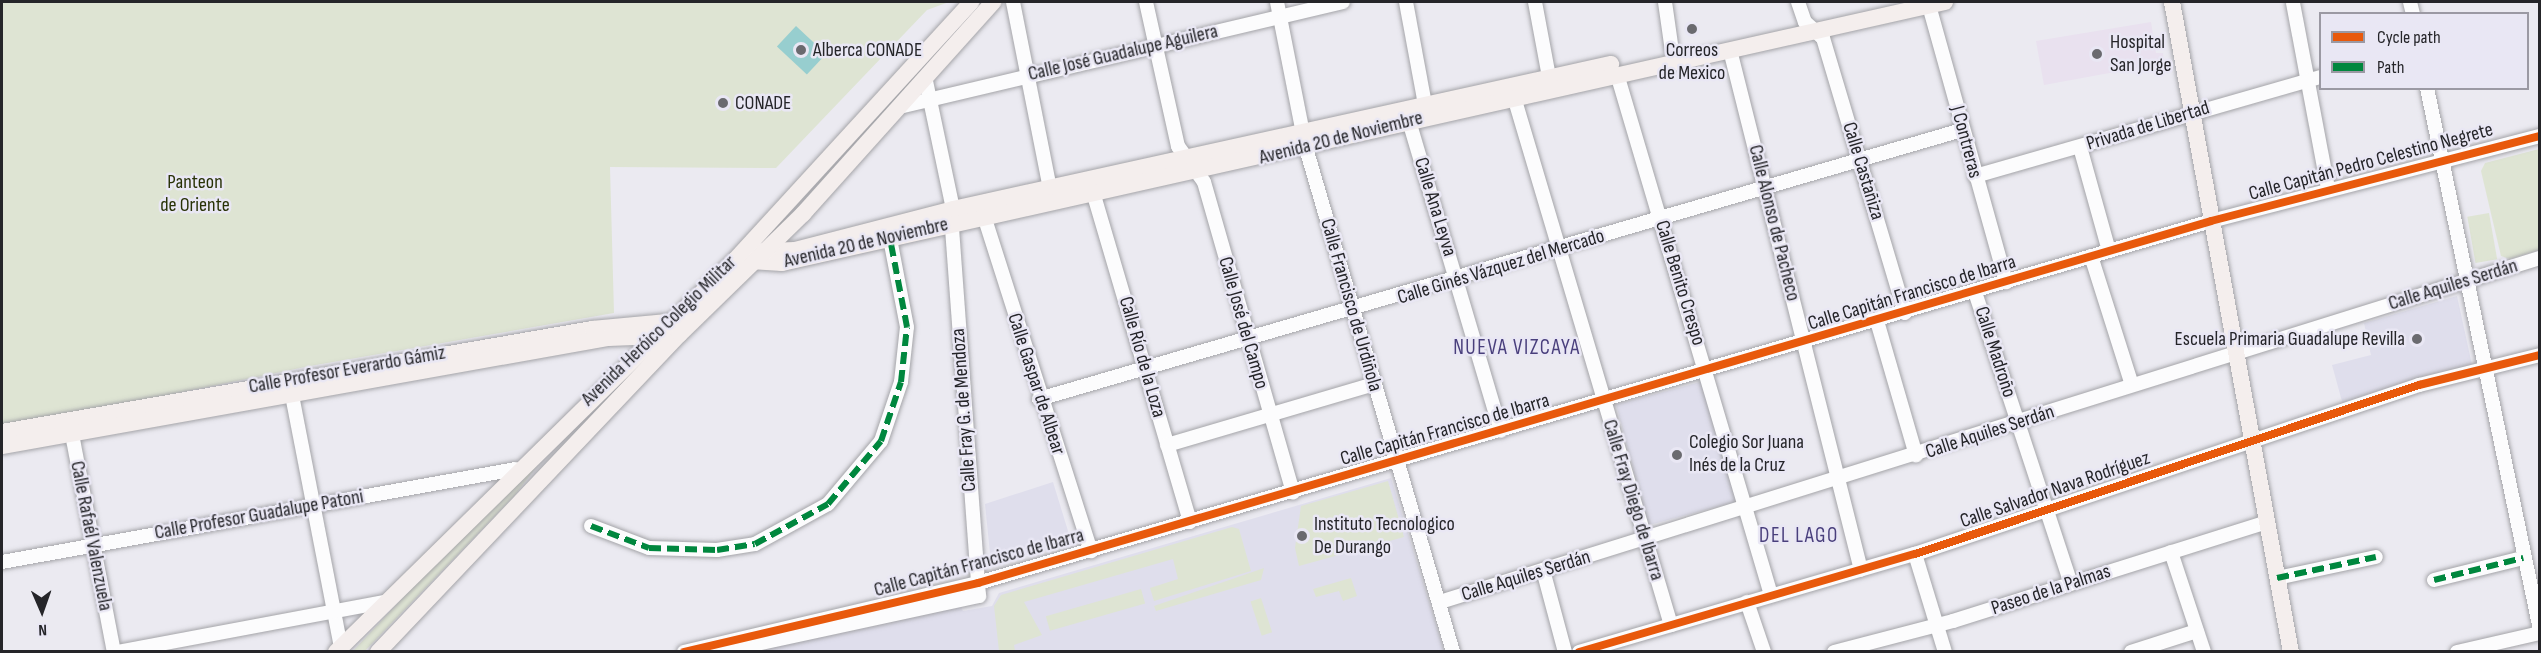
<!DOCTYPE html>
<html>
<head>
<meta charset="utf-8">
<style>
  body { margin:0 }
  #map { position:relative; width:2541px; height:653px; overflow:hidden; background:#ebeaf1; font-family:"Sofia Sans Condensed",sans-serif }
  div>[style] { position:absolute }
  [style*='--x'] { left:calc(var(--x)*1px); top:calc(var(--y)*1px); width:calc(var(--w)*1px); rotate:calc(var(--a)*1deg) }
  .built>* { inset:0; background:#dfdeec; transform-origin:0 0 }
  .medical>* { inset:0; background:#e9e1ef }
  .green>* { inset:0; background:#dee4d3; transform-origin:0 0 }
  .water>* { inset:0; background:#97cecf; transform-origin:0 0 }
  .roads { filter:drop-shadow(0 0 2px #a4a4a8) drop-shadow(0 0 2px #a4a4a8) }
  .minor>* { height:14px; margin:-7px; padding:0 7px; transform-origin:7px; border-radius:7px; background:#fcfcfd }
  .major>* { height:16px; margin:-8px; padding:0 8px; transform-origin:8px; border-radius:8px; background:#f4eeed }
  .quiet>* { height:6px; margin-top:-3px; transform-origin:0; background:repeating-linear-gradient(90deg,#00873e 0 12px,transparent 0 18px) }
  .cycleway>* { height:8px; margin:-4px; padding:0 4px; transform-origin:4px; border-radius:4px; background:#e8590c }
  .dots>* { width:16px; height:16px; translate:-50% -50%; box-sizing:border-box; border:3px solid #e9e7f4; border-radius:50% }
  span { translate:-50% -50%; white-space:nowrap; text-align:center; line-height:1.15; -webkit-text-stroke:5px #e9e7f4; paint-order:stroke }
  .poi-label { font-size:20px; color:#252529 }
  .left { translate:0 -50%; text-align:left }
  .right { translate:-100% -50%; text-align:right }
  .street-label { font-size:20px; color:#252529 }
  .park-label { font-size:20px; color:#283206 }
  .neighbourhood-label { font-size:21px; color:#493f7c; letter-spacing:1.5px }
  .frame { position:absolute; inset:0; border:3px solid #252529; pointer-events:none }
  .legend { position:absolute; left:2319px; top:12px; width:210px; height:78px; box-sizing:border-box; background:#e9e7f4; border:2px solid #9b99a3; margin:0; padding:8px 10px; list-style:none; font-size:18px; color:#252529 }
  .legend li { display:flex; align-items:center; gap:12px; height:30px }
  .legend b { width:30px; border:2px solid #9b99a3 }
  .north { position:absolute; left:12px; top:581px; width:60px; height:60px; -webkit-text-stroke:4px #e9e7f4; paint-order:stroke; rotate:178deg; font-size:16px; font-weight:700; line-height:24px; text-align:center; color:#252529 }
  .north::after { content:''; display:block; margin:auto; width:21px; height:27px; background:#252529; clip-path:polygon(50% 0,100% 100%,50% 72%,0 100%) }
</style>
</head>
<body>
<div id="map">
  <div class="built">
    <i style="clip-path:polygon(2457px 296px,2472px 365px,2343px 405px,2332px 365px,2371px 355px,2364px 323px)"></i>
    <i style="left:1704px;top:381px;width:125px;height:91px;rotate:75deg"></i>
    <i style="clip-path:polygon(1391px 478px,1444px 651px,751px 652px,959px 603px,963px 611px,992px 606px,999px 593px)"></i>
    <i style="clip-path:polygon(1053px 482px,1072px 544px,991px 563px,985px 504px)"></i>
  </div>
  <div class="medical">
    <i style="clip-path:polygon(2151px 22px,2156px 53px,2163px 53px,2164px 63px,2044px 85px,2036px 41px)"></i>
  </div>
  <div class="green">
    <i style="clip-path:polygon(2px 2px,949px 2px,927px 10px,776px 168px,610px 167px,614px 313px,310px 366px,2px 429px)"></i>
    <i style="clip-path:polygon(2539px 149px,2539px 250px,2510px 259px,2501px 256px,2481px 171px,2485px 163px)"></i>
    <i style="left:2489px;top:213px;width:47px;height:22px;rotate:80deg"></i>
    <i style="clip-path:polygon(582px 407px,515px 495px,365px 651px,352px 652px)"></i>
    <i style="clip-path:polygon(1388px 481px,1404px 537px,1299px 566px,1295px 548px,1301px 506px)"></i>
    <i style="clip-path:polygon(1232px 527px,1239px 529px,1251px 571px,1154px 601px,1150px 588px,1178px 579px,1173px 559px,1024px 602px,1042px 635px,1014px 645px,1015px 651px,999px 651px,994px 606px,1001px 595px)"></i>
    <i style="clip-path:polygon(1264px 568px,1261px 580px,1156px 611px,1154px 606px)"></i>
    <i style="clip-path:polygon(1351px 578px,1357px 596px,1343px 601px,1339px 591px,1316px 597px,1313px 589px)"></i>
    <i style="left:1141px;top:589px;width:15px;height:99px;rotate:74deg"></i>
    <i style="left:1261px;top:598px;width:36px;height:11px;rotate:72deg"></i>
  </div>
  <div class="water">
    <i style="left:796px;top:26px;width:41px;height:28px;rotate:43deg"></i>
  </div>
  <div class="roads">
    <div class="minor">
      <i style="--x:1013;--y:2;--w:191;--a:78.8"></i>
      <i style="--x:1146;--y:2;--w:148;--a:77.5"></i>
      <i style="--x:1178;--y:146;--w:44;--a:54.2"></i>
      <i style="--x:1204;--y:182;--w:323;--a:74"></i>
      <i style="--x:1277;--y:2;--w:149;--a:78.8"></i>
      <i style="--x:1306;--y:148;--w:525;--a:73.74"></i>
      <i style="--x:1406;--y:2;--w:105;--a:79.5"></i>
      <i style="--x:1535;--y:2;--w:76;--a:79.4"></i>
      <i style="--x:1665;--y:2;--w:49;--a:81.9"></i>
      <i style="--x:1798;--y:2;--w:21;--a:71"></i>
      <i style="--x:1805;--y:22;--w:24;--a:42"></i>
      <i style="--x:1823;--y:38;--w:287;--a:73.4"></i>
      <i style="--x:1928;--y:2;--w:291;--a:74.4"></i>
      <i style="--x:2410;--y:2;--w:12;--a:76"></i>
      <i style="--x:2293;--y:3;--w:189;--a:79.3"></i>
      <i style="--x:1730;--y:50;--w:536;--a:75.86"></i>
      <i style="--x:1617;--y:74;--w:543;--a:73.53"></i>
      <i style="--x:926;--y:81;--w:131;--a:78.1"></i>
      <i style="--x:2427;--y:88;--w:554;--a:78.22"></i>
      <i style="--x:1514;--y:97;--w:551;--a:73.44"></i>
      <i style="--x:903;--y:106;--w:452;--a:-13.3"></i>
      <i style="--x:1409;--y:121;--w:323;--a:73.5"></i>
      <i style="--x:2080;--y:147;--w:108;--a:74.4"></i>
      <i style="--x:1975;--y:176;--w:359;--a:-16"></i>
      <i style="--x:1093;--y:192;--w:344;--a:73.6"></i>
      <i style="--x:984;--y:216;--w:352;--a:72.3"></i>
      <i style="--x:2091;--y:256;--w:135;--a:72.4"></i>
      <i style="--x:1975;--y:292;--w:307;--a:71.8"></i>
      <i style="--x:1877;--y:321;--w:140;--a:73.8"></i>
      <i style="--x:290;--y:385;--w:267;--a:79"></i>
      <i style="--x:1039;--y:399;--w:961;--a:-16.25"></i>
      <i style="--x:70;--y:424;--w:232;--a:79.1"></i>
      <i style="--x:1167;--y:445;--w:216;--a:-16.4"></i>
      <i style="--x:591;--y:526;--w:62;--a:20.8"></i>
      <i style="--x:649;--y:548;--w:68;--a:1.7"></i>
      <i style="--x:717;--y:550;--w:38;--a:-9"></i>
      <i style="--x:755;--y:544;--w:83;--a:-28.7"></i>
      <i style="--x:828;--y:504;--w:82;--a:-49.9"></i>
      <i style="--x:881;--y:441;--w:62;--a:-71.3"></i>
      <i style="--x:901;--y:382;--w:55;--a:-83.8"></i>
      <i style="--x:907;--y:327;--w:90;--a:-100.9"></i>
      <i style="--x:2171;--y:552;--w:105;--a:71.7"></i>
      <i style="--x:1915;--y:554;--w:102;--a:73"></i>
      <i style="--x:2;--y:562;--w:522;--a:-10.26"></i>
      <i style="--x:1543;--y:570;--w:85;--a:75"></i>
      <i style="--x:2277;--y:578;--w:101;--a:-12"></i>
      <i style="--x:2434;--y:580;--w:92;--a:-13.9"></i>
      <i style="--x:1440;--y:602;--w:1153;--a:-17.37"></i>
      <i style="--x:1747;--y:602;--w:53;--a:71.2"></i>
      <i style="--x:729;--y:650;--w:256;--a:-12.2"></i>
      <i style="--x:979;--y:596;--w:373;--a:-94.2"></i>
      <i style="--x:117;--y:652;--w:272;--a:-10.6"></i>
      <i style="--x:684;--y:652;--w:302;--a:-13.2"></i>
      <i style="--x:978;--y:583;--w:1285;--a:-16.36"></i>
      <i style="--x:2211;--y:221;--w:340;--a:-14.5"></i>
      <i style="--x:1579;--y:652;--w:350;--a:-16.3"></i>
      <i style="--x:1915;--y:554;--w:532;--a:-18.54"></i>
      <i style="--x:2419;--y:385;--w:125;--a:-13.9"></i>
      <i style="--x:1834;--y:652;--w:123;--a:-14.6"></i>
      <i style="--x:1953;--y:621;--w:329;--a:-17.5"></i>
      <i style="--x:2131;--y:652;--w:69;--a:-17.7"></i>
      <i style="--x:2457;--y:652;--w:85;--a:-12.9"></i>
    </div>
    <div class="major">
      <i style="--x:2172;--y:2;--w:661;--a:79.63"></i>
      <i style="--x:743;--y:252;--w:52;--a:-2.2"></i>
      <i style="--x:795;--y:250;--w:163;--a:-14.5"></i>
      <i style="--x:953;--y:209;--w:674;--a:-12.43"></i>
      <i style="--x:735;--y:260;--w:47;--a:3.7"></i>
      <i style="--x:782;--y:263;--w:1192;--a:-12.65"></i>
      <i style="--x:2;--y:432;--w:599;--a:-9.9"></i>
      <i style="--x:592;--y:329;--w:84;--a:-5.4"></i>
      <i style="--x:2;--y:446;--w:616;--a:-10.11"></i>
      <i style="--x:608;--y:338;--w:52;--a:-2.2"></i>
      <i style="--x:336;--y:652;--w:559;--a:-44.49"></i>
      <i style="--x:735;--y:260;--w:350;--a:-47.5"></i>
      <i style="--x:378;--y:652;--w:439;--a:-46.5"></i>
      <i style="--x:680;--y:334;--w:172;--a:-44.3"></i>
      <i style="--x:803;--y:214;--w:285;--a:-48.1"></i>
    </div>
  </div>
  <div class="quiet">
    <i style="--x:591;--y:526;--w:62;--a:20.8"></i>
    <i style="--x:649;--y:548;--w:68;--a:1.7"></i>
    <i style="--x:717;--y:550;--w:38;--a:-9"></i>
    <i style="--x:755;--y:544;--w:83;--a:-28.7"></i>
    <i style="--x:828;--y:504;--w:82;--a:-49.9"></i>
    <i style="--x:881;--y:441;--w:62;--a:-71.3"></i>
    <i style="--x:901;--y:382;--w:55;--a:-83.8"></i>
    <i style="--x:907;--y:327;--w:90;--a:-100.9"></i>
    <i style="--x:2277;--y:578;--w:101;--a:-12"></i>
    <i style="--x:2434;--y:580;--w:92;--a:-13.9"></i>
  </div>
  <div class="cycleway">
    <i style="--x:684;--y:652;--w:302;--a:-13.2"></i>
    <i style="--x:978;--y:583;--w:1285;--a:-16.36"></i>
    <i style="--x:2211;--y:221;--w:340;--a:-14.5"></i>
    <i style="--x:1579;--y:652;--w:350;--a:-16.3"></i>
    <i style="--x:1915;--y:554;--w:532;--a:-18.54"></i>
    <i style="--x:2419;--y:385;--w:125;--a:-13.9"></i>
  </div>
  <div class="dots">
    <i style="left:1692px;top:29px;background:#6a6a6f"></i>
    <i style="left:801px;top:50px;background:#6a6a6f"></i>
    <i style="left:2097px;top:54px;background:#6a6a6f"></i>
    <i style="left:723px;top:103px;background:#6a6a6f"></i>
    <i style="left:2417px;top:339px;background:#6a6a6f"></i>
    <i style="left:1677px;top:455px;background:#6a6a6f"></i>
    <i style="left:1302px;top:536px;background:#6a6a6f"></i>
  </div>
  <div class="poi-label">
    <span class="left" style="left:2110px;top:54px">Hospital<br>San Jorge</span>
    <span class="left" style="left:813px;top:50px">Alberca CONADE</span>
    <span style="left:1692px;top:62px">Correos<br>de Mexico</span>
    <span class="left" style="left:735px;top:103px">CONADE</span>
    <span class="right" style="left:2405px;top:339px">Escuela Primaria Guadalupe Revilla</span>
    <span class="left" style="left:1689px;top:454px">Colegio Sor Juana<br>Inés de la Cruz</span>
    <span class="left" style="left:1314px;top:536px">Instituto Tecnologico<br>De Durango</span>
  </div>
  <div class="street-label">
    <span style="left:1123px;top:53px;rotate:-13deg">Calle José Guadalupe Aguilera</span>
    <span style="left:2148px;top:126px;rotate:-17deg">Privada de Libertad</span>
    <span style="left:1341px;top:138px;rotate:-14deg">Avenida 20 de Noviembre</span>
    <span style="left:1966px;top:142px;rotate:75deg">J Contreras</span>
    <span style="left:2371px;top:162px;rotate:-15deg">Calle Capitán Pedro Celestino Negrete</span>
    <span style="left:1863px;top:171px;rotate:73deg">Calle Castañiza</span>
    <span style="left:1435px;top:207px;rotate:73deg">Calle Ana Leyva</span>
    <span style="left:1774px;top:223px;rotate:76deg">Calle Alonso de Pacheco</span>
    <span style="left:866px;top:243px;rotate:-13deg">Avenida 20 de Noviembre</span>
    <span style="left:1501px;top:267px;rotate:-17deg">Calle Ginés Vázquez del Mercado</span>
    <span style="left:1680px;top:283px;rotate:73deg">Calle Benito Crespo</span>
    <span style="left:2453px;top:285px;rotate:-17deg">Calle Aquiles Serdán</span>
    <span style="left:1912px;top:293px;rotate:-17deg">Calle Capitán Francisco de Ibarra</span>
    <span style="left:1351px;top:305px;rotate:74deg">Calle Francisco de Urdiñola</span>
    <span style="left:1243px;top:323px;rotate:74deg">Calle José del Campo</span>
    <span style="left:659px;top:331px;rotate:-44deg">Avenida Heróico Colegio Militar</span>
    <span style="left:1995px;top:352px;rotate:72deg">Calle Madroño</span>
    <span style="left:1142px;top:357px;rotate:74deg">Calle Río de la Loza</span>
    <span style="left:347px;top:370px;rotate:-10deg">Calle Profesor Everardo Gámiz</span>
    <span style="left:1036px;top:384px;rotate:72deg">Calle Gaspar de Albear</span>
    <span style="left:964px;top:410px;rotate:-94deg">Calle Fray G. de Mendoza</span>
    <span style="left:1445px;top:430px;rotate:-16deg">Calle Capitán Francisco de Ibarra</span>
    <span style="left:1990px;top:432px;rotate:-18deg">Calle Aquiles Serdán</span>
    <span style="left:2055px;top:490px;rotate:-19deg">Calle Salvador Nava Rodríguez</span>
    <span style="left:1633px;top:500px;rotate:73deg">Calle Fray Diego de Ibarra</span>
    <span style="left:259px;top:515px;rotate:-10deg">Calle Profesor Guadalupe Patoni</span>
    <span style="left:91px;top:536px;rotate:79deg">Calle Rafaél Valenzuela</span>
    <span style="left:979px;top:563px;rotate:-15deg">Calle Capitán Francisco de Ibarra</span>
    <span style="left:1526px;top:576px;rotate:-17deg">Calle Aquiles Serdán</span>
    <span style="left:2051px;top:590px;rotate:-18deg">Paseo de la Palmas</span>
  </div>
  <div class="park-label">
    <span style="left:195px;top:194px">Panteon<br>de Oriente</span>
  </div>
  <div class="neighbourhood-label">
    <span style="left:1517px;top:348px">NUEVA VIZCAYA</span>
    <span style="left:1799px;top:536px">DEL LAGO</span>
  </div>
  <div class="frame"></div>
  <ul class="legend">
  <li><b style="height:8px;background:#e8590c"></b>Cycle path</li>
  <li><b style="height:8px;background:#00873e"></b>Path</li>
  </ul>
  <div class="north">N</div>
</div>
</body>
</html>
